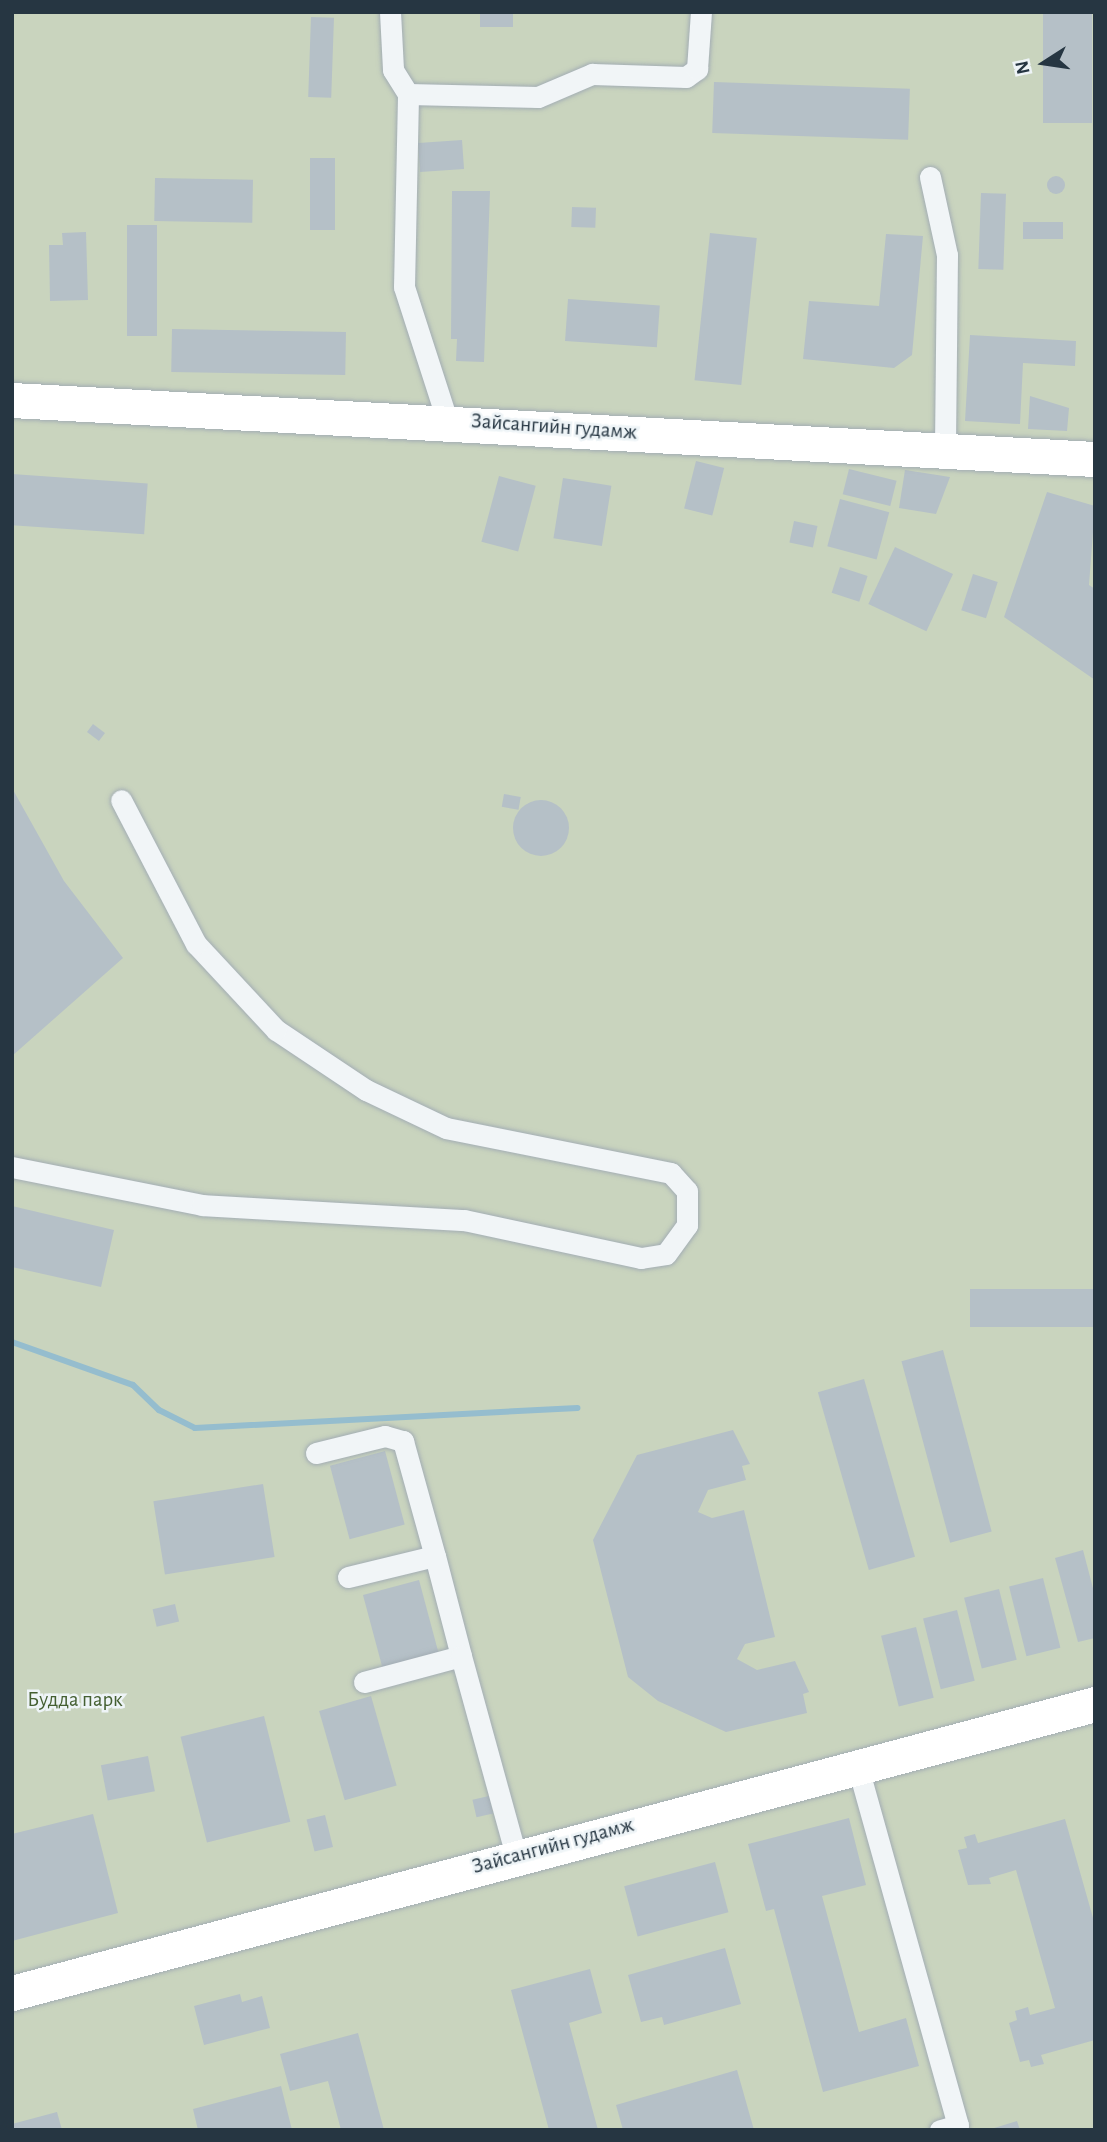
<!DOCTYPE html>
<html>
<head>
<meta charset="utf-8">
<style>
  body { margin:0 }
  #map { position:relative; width:1107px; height:2142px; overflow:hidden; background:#dee5e9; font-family:"Alegreya Sans",sans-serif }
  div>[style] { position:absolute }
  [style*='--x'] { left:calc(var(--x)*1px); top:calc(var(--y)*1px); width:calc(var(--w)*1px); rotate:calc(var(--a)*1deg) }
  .green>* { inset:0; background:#c9d4be; transform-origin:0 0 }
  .stream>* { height:6px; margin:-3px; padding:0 3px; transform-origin:3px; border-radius:3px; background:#95bdce }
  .building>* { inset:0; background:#b5c0c7; transform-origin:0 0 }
  .round { border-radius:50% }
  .roads { filter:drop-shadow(0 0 2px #a3adb4) drop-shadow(0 0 2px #a3adb4) }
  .street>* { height:21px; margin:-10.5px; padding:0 10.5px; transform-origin:10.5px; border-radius:10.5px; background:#f1f5f7 }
  .primary>* { height:35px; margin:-17.5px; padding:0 17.5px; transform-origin:17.5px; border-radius:17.5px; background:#fff }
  span { translate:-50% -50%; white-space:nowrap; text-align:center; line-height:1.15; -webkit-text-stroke:5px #eef4f7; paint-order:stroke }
  .street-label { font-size:21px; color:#263642 }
  .park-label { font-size:21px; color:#445f31 }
  .frame { position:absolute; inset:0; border:14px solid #263642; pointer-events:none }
  .north { position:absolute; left:1009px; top:28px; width:70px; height:70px; -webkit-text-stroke:5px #eef4f7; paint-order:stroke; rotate:258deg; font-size:19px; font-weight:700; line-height:28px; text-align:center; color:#263642 }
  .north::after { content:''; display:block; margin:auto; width:24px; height:32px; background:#263642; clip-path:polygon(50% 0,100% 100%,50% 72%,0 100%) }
</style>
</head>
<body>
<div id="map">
  <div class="green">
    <i style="left:12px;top:12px;width:1083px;height:2118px"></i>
  </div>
  <div class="stream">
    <i style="--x:12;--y:1342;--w:128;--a:19.6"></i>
    <i style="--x:133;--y:1385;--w:36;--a:44"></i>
    <i style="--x:159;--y:1410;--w:40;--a:26.6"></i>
    <i style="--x:195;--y:1428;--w:383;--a:-3"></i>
  </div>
  <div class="building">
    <i style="left:480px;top:12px;width:33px;height:15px"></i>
    <i style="left:1043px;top:12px;width:49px;height:111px"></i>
    <i style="left:311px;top:17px;width:23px;height:80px;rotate:2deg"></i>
    <i style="left:714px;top:82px;width:196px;height:51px;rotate:2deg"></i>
    <i style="left:462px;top:140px;width:29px;height:44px;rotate:86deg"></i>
    <i style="left:310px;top:158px;width:25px;height:72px"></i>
    <i class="round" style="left:1047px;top:176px;width:18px;height:18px"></i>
    <i style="left:155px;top:178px;width:98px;height:43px;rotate:1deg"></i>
    <i style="clip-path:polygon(452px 191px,490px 191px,484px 362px,456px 361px,457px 339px,451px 339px)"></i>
    <i style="left:981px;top:193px;width:25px;height:76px;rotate:2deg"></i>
    <i style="left:572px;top:207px;width:24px;height:20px;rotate:2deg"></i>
    <i style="left:1063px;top:222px;width:17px;height:40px;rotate:90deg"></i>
    <i style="left:157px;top:225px;width:111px;height:30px;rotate:90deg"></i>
    <i style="clip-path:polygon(86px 232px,88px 300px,50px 301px,49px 245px,63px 245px,62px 233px)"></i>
    <i style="left:710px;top:233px;width:47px;height:148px;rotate:6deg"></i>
    <i style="clip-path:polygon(886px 234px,923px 236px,912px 355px,894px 368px,803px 359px,809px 301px,879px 306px)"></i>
    <i style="left:568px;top:299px;width:92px;height:42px;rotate:4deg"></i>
    <i style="left:172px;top:329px;width:174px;height:43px;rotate:1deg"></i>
    <i style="clip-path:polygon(970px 335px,1076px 341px,1075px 366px,1023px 363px,1020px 424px,965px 421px)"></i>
    <i style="clip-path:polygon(1030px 396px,1069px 408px,1067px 431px,1028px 429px)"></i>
    <i style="left:696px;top:461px;width:29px;height:49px;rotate:14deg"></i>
    <i style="left:849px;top:469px;width:49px;height:26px;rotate:14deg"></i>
    <i style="clip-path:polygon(905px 470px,950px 477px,936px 514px,899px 508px)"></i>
    <i style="left:12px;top:474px;width:136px;height:51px;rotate:4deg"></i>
    <i style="left:499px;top:476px;width:38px;height:68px;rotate:15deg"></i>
    <i style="left:563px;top:478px;width:49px;height:61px;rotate:9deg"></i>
    <i style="clip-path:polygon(1047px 492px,1095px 506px,1089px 585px,1095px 589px,1095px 680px,1004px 617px)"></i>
    <i style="left:840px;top:499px;width:51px;height:49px;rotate:15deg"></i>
    <i style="left:794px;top:521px;width:24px;height:22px;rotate:12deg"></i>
    <i style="left:895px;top:547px;width:64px;height:63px;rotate:25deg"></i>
    <i style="left:840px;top:567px;width:29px;height:27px;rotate:18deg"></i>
    <i style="left:973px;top:574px;width:26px;height:38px;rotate:18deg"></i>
    <i style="left:93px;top:724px;width:15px;height:10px;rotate:37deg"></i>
    <i style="clip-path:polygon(12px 788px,64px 881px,123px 958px,12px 1056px)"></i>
    <i style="left:504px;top:794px;width:17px;height:13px;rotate:10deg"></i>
    <i class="round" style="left:513px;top:800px;width:56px;height:56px"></i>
    <i style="clip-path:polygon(12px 1206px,114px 1230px,101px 1287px,12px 1267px)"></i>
    <i style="left:1095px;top:1289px;width:38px;height:125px;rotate:90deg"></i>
    <i style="left:943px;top:1350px;width:188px;height:43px;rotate:75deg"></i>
    <i style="left:864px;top:1379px;width:185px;height:48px;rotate:74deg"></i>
    <i style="clip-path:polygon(733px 1430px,750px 1464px,742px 1466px,746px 1480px,708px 1490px,698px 1512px,712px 1518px,744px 1510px,775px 1637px,745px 1644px,737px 1659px,757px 1670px,795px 1661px,809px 1692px,803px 1694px,807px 1713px,726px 1732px,658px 1701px,628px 1677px,593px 1540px,637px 1455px)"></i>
    <i style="left:385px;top:1451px;width:76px;height:57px;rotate:75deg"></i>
    <i style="left:263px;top:1484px;width:74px;height:111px;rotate:81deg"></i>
    <i style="clip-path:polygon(1083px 1550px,1095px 1596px,1095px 1638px,1078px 1642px,1055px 1558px)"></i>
    <i style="left:1043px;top:1578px;width:72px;height:35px;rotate:76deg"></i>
    <i style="left:419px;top:1580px;width:75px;height:58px;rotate:75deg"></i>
    <i style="left:999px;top:1589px;width:73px;height:36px;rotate:76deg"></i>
    <i style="left:175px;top:1604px;width:18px;height:23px;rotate:77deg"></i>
    <i style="left:957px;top:1610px;width:73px;height:35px;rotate:76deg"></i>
    <i style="left:916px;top:1627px;width:73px;height:36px;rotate:76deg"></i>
    <i style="left:371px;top:1696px;width:93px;height:54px;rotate:74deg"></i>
    <i style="left:264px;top:1716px;width:109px;height:86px;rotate:76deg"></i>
    <i style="left:148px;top:1756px;width:36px;height:48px;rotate:79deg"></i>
    <i style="left:489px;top:1796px;width:18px;height:17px;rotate:77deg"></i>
    <i style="clip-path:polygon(93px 1814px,118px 1913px,12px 1941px,12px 1834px)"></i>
    <i style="left:325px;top:1815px;width:33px;height:19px;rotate:76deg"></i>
    <i style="clip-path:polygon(849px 1818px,866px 1885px,822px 1896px,859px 2032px,906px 2018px,919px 2066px,823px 2092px,774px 1909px,766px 1911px,748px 1844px)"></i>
    <i style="clip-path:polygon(1065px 1819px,1095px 1925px,1095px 2040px,1041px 2055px,1044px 2064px,1031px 2067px,1029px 2060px,1020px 2062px,1009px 2023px,1017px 2020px,1015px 2011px,1028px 2007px,1030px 2015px,1055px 2008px,1016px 1870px,989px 1878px,991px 1884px,968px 1885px,958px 1850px,967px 1848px,964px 1837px,975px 1834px,978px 1843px)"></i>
    <i style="left:715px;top:1862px;width:52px;height:94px;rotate:75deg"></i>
    <i style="clip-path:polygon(725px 1948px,741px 2004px,664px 2025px,662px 2017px,641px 2022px,628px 1975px)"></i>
    <i style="clip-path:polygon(590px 1969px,602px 2013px,569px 2023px,598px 2130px,549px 2130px,511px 1990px)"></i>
    <i style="clip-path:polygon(240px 1994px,242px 2002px,262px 1996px,270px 2028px,204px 2045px,194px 2006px)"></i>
    <i style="clip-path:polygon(358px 2033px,384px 2130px,341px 2130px,328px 2081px,290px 2091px,280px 2054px)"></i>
    <i style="clip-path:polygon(737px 2070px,754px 2130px,623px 2130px,616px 2105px)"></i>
    <i style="clip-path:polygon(281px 2086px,292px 2130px,198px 2130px,193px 2109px)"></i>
    <i style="clip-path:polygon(57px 2112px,62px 2130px,12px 2130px,12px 2124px)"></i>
    <i style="clip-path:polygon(1017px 2121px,1020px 2130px,991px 2130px,991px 2129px)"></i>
  </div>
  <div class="roads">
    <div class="street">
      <i style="--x:390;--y:12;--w:58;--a:87"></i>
      <i style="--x:393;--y:70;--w:28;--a:58"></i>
      <i style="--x:930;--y:177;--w:80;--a:77.7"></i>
      <i style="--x:947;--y:255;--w:196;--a:90.6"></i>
      <i style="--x:447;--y:420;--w:140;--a:-107.9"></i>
      <i style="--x:404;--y:287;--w:193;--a:-88.8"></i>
      <i style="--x:408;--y:94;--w:130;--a:1.3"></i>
      <i style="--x:538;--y:97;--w:59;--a:-23.1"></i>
      <i style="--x:592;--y:74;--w:94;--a:1.8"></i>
      <i style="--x:686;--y:77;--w:14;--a:-36"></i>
      <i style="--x:697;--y:69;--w:57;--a:-86"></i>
      <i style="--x:12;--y:1167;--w:194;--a:11.3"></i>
      <i style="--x:202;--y:1205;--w:262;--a:3.3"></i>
      <i style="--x:464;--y:1220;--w:181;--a:12.1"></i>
      <i style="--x:641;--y:1258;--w:25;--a:-9"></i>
      <i style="--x:666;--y:1254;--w:36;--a:-54"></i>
      <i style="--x:687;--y:1225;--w:34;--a:-90"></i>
      <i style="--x:687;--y:1191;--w:24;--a:-132"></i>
      <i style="--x:671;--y:1173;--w:229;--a:-168.7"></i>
      <i style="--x:446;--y:1128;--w:89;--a:-154.6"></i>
      <i style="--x:366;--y:1090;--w:108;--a:-146.3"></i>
      <i style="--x:276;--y:1030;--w:117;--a:-132.9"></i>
      <i style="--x:196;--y:944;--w:162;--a:-117.5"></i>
      <i style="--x:316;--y:1453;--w:71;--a:-13.8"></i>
      <i style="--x:385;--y:1436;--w:19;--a:16"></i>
      <i style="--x:403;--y:1441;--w:119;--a:74.5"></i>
      <i style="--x:348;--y:1577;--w:89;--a:-13.6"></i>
      <i style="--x:435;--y:1556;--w:103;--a:75.4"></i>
      <i style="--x:364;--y:1682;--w:100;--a:-15"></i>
      <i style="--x:461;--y:1656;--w:206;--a:74.6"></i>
      <i style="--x:857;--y:1764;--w:375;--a:74.4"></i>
      <i style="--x:958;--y:2125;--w:19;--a:164"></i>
    </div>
    <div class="primary">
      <i style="--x:12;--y:400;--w:1085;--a:3.12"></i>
      <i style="--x:12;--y:1993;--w:1121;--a:-14.94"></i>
    </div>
  </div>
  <div class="street-label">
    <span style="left:554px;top:427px;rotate:4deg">Зайсангийн гудамж</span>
    <span style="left:553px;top:1846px;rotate:-15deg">Зайсангийн гудамж</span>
  </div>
  <div class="park-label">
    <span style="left:75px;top:1700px">Будда парк</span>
  </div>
  <div class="frame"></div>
  <div class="north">N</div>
</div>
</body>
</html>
